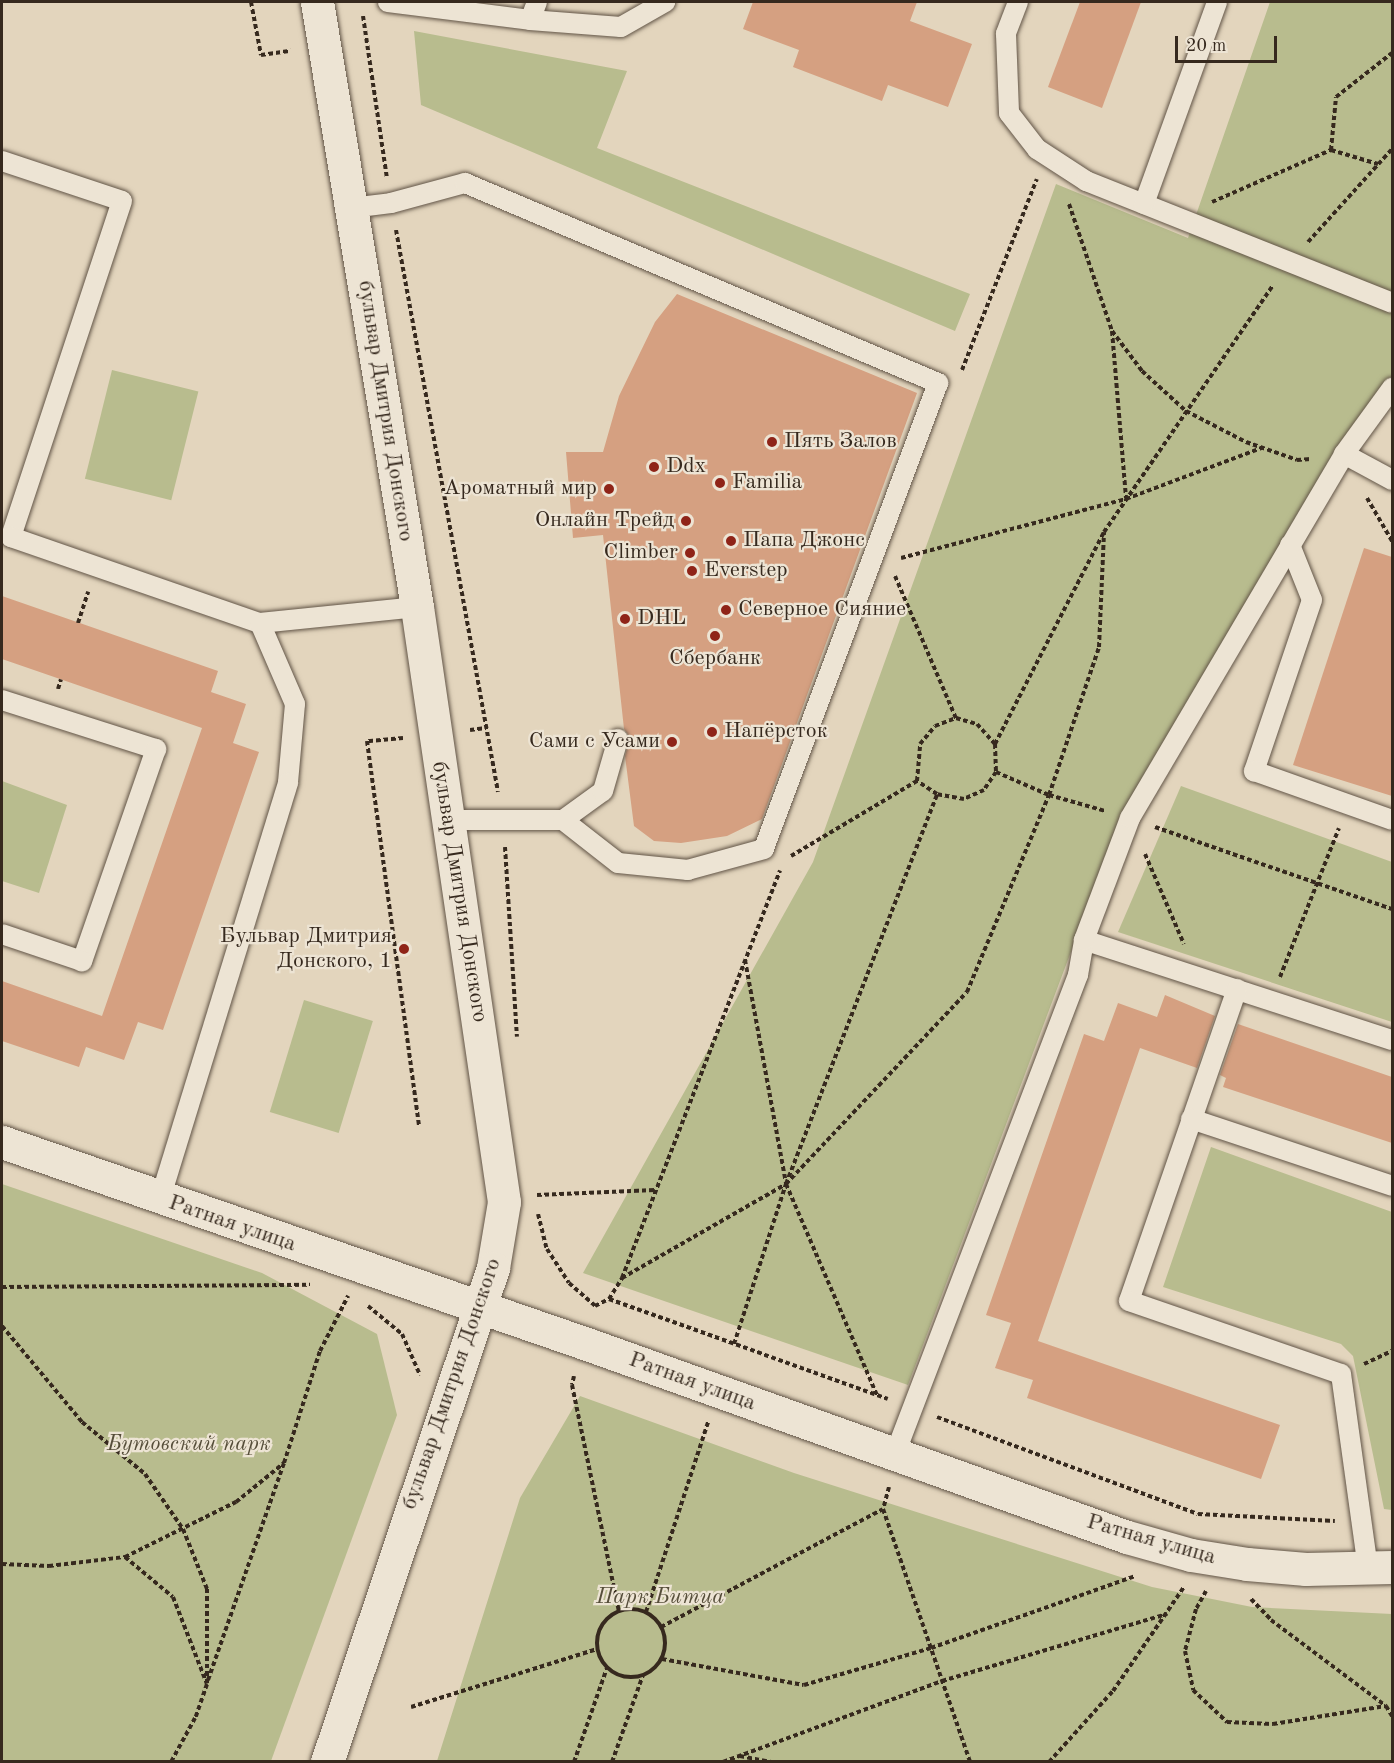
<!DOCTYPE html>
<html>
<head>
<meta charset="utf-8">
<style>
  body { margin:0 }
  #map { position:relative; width:1394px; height:1763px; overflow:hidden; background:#e3d5bd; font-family:"Old Standard TT",serif }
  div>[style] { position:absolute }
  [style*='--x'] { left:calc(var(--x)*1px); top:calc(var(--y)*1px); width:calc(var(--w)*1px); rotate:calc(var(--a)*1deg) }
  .green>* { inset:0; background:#b8bc8e; transform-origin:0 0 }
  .building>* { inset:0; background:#d5a081 }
  .path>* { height:4px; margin-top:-2px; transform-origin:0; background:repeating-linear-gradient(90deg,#36291e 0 4.5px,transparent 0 7.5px) }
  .path>.ring { margin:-2px; padding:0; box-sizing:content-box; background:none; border:4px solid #36291e; border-radius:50% }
  .roads { filter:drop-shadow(0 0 2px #615446) drop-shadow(0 0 2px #615446) }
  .lane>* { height:20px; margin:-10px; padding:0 10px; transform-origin:10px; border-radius:10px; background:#ede4d4 }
  .street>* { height:33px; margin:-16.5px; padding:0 16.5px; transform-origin:16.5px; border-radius:16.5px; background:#ede4d4 }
  .secondary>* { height:33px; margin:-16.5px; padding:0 16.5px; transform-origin:16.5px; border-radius:16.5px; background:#ede4d4 }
  .dots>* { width:16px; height:16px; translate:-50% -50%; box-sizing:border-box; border:3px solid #ede4d4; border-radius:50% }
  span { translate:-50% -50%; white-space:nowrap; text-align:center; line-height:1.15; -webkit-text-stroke:4.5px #ede4d4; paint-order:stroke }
  .street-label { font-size:22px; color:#36291e }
  .poi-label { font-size:22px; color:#36291e }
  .left { translate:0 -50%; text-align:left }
  .right { translate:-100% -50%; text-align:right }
  .park-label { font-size:22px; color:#564e3a; font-style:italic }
  .frame { position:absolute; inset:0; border:3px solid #36291e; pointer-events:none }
  .scale { position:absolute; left:1175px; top:36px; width:102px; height:27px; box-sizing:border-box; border:3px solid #36291e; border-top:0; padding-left:8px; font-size:18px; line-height:21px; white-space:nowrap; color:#36291e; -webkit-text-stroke:4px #ede4d4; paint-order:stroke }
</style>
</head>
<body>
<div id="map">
  <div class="green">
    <i style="clip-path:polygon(1270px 2px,1392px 2px,1392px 383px,1101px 872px,908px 1385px,583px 1273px,813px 862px,1056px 184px,1188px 238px)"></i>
    <i style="clip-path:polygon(414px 31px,627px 71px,597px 148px,970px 294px,955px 331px,421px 105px)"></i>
    <i style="left:112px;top:370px;width:89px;height:112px;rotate:14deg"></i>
    <i style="clip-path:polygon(2px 781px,67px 805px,39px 893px,2px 881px)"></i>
    <i style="clip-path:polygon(1181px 786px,1392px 862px,1392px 1022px,1118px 932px)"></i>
    <i style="left:304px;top:1000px;width:72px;height:117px;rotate:17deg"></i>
    <i style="clip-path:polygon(1211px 1147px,1392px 1212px,1392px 1510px,1384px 1509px,1353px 1356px,1341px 1344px,1163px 1287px)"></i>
    <i style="clip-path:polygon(2px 1184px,262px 1273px,377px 1334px,397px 1415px,271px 1761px,2px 1761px)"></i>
    <i style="clip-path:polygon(580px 1396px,794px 1473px,1152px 1587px,1252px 1607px,1392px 1614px,1392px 1761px,437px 1761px,520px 1498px)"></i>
  </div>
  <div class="building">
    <i style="clip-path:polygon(753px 2px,917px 2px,910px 21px,972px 44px,948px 107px,888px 85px,882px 101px,793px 67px,799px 50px,743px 29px)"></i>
    <i style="clip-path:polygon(1080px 2px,1141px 2px,1102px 108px,1048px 87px)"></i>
    <i style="clip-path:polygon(677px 294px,917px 393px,762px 819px,727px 836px,681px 843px,654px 841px,634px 826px,625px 756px,630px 737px,624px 729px,603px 535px,573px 538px,566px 452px,603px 452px,619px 396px,655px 322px)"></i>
    <i style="clip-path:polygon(1364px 548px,1392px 557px,1392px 796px,1293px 765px)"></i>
    <i style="clip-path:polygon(2px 596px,218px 671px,211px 692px,246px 704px,233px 743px,259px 752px,163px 1030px,138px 1022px,124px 1060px,86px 1047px,79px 1067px,2px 1041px,2px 981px,102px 1016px,202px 728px,2px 659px)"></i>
    <i style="clip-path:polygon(1165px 995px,1215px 1016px,1197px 1068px,1140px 1048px,1038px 1341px,1280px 1425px,1261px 1479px,1027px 1398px,1033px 1380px,995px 1368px,1011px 1323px,986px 1315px,1084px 1034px,1104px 1041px,1118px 1003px,1157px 1017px)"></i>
    <i style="clip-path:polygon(1238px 1024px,1392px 1077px,1392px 1143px,1223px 1087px,1226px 1078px,1220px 1075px)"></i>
  </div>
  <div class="path">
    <i style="--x:251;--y:2;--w:54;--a:79.3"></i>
    <i style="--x:261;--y:55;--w:30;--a:-8"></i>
    <i style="--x:363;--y:16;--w:164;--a:81.6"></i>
    <i style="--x:1331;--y:150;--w:49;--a:16.6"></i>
    <i style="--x:1212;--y:202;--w:130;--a:-23.6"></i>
    <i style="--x:1331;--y:150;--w:53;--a:-84.6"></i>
    <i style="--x:1336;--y:97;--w:71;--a:-38.2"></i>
    <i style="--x:1069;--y:204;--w:134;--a:71.3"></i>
    <i style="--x:1112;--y:331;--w:168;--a:85.2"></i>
    <i style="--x:396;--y:230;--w:571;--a:79.71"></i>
    <i style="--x:1308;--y:242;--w:125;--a:-47.9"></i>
    <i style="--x:1112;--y:331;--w:50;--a:53.1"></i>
    <i style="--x:1142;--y:371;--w:59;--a:42.3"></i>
    <i style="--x:1186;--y:411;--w:68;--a:27.3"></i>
    <i style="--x:1246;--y:442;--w:54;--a:19.4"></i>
    <i style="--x:1297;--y:460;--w:14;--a:-4"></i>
    <i style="--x:962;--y:370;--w:205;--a:-68.6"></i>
    <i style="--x:1367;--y:498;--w:50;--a:59.8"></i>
    <i style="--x:901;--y:558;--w:233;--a:-14.7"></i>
    <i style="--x:1126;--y:499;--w:145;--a:-20.6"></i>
    <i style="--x:895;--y:576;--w:155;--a:66.8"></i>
    <i style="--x:78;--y:623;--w:33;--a:-72"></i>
    <i style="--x:58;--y:689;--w:10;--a:-73"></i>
    <i style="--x:956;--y:718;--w:22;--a:16"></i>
    <i style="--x:977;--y:724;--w:27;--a:48"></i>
    <i style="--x:995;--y:744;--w:28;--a:88"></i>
    <i style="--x:996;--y:772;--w:22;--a:124"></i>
    <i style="--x:984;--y:790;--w:22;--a:156"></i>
    <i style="--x:964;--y:799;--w:27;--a:-170"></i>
    <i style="--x:937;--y:794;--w:24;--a:-147"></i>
    <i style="--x:917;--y:781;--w:37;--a:-85"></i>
    <i style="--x:920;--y:744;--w:23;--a:-50"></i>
    <i style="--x:935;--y:726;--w:22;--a:-21"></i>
    <i style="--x:470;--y:730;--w:16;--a:-7"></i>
    <i style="--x:403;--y:738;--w:36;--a:175"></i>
    <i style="--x:367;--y:741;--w:389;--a:82.3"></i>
    <i style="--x:995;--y:744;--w:238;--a:-62.8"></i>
    <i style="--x:1104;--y:532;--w:299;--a:-55.6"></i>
    <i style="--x:996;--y:772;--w:58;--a:23.5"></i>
    <i style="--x:1049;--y:795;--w:58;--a:15.9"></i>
    <i style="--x:1155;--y:827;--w:251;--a:19.1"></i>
    <i style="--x:505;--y:847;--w:190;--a:86.4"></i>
    <i style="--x:1145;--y:854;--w:98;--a:66.6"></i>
    <i style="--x:791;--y:856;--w:147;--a:-30.8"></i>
    <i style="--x:745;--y:960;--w:228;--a:79.6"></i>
    <i style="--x:786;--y:1184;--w:230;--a:66.7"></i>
    <i style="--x:1280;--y:977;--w:160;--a:-68.4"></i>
    <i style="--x:537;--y:1195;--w:118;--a:-2.4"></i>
    <i style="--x:538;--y:1214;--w:36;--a:76"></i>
    <i style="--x:547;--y:1249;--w:40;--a:57.1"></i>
    <i style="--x:569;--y:1283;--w:35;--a:41"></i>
    <i style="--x:595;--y:1306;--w:16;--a:-27"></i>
    <i style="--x:609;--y:1299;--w:25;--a:-58"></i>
    <i style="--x:622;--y:1278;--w:189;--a:-29.8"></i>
    <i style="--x:786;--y:1184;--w:418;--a:-68.8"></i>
    <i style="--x:622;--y:1278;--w:437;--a:-68.8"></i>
    <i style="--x:2;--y:1287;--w:308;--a:-0.4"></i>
    <i style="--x:609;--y:1299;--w:296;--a:19.7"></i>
    <i style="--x:368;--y:1306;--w:44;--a:39.5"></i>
    <i style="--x:402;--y:1334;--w:45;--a:66.3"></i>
    <i style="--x:2;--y:1326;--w:125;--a:50.2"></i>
    <i style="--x:82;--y:1422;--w:82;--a:39.5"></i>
    <i style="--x:145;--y:1474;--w:67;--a:55.4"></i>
    <i style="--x:183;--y:1529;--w:65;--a:68.2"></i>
    <i style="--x:207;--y:1589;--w:95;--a:90"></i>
    <i style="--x:734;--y:1344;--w:168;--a:-72"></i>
    <i style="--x:786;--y:1184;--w:264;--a:-46.7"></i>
    <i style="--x:967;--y:992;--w:213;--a:-67.4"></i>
    <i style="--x:1049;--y:795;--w:156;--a:-71.3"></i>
    <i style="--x:1099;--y:647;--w:115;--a:-87.5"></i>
    <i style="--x:1364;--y:1364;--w:31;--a:-25"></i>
    <i style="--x:574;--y:1376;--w:9;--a:103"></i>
    <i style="--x:572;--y:1385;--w:231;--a:78.3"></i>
    <i style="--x:937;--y:1417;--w:278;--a:20.4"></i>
    <i style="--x:1198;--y:1514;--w:137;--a:2.9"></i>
    <i style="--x:889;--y:1487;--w:23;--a:105"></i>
    <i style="--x:883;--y:1509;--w:268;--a:71"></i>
    <i style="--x:125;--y:1557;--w:62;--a:39.8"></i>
    <i style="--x:173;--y:1597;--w:93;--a:68.7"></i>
    <i style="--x:207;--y:1684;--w:36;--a:109"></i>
    <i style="--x:195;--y:1718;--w:50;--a:118.6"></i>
    <i style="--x:2;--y:1564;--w:47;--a:2.4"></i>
    <i style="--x:49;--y:1566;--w:77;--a:-6.8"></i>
    <i style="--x:125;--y:1557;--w:124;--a:-26.4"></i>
    <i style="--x:236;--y:1502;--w:62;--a:-39.1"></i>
    <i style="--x:284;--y:1463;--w:118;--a:-72.2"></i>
    <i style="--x:320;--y:1351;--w:62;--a:-63"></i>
    <i style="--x:1206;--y:1591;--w:21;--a:119"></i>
    <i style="--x:1196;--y:1609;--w:43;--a:104.7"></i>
    <i style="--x:1185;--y:1651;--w:40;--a:78"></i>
    <i style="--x:1193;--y:1690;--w:47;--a:43.3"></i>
    <i style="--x:1227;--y:1722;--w:46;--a:2.5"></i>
    <i style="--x:1273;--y:1724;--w:114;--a:-9.1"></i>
    <i style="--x:1251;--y:1599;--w:29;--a:46"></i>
    <i style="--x:1271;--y:1620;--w:144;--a:36.8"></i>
    <i style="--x:1386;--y:1706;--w:12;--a:59"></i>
    <i class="ring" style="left:597px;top:1609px;width:64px;height:64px"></i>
    <i style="--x:646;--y:1612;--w:200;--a:-71.9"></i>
    <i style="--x:661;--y:1627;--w:251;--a:-28"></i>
    <i style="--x:662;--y:1659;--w:144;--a:10.4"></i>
    <i style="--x:804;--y:1685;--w:132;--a:-16.2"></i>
    <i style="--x:931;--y:1648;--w:217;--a:-19.4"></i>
    <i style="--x:208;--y:1680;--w:230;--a:-70.7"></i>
    <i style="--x:411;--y:1707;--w:195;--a:-17.3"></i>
    <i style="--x:740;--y:1756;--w:33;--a:11"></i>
    <i style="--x:574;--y:1762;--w:100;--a:-70.7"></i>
    <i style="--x:612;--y:1762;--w:92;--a:-70.4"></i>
    <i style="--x:723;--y:1762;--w:233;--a:-20.3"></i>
    <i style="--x:942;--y:1681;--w:235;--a:-16.6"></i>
    <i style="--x:1049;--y:1762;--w:96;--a:-48"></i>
    <i style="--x:1113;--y:1691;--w:126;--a:-55.7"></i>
  </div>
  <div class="roads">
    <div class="lane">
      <i style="--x:388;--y:2;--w:143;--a:7.2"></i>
      <i style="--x:537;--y:2;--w:19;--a:111"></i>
      <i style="--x:530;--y:20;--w:91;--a:4.4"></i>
      <i style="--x:621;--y:27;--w:51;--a:-29.6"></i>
      <i style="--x:1018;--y:2;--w:34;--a:111"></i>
      <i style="--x:1006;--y:34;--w:79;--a:87.8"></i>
      <i style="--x:1009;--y:113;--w:46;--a:52.1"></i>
      <i style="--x:1037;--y:149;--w:59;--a:33.1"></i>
      <i style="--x:1086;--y:181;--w:329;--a:21.7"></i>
      <i style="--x:2;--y:161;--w:126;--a:18.4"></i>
      <i style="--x:122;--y:201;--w:354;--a:108.3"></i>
      <i style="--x:11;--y:537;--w:263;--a:19.1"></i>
      <i style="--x:260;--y:623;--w:88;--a:66.6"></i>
      <i style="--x:295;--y:704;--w:79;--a:95.1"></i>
      <i style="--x:288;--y:783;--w:435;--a:107.1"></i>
      <i style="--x:1144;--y:204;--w:215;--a:-70.1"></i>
      <i style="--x:351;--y:208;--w:40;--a:-7.1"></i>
      <i style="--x:391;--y:203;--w:77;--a:-15.1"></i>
      <i style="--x:465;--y:183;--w:514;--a:22.92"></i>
      <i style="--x:938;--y:383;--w:497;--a:110.5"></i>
      <i style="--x:764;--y:849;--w:79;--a:164.6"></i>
      <i style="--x:688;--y:870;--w:70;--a:-174.3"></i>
      <i style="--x:618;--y:863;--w:70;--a:-142"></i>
      <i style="--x:1344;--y:454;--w:55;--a:28.4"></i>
      <i style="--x:1290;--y:545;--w:59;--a:68.2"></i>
      <i style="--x:1312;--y:600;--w:181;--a:108.7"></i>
      <i style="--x:1254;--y:771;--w:146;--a:19.5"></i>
      <i style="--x:260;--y:623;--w:158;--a:-5.8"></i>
      <i style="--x:2;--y:700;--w:162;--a:17.7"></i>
      <i style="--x:156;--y:749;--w:225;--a:109.2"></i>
      <i style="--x:82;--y:961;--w:84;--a:-161.4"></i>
      <i style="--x:449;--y:820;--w:114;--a:0"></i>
      <i style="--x:563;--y:820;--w:49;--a:-35.9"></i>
      <i style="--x:603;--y:791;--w:54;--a:-73.9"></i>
      <i style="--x:1084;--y:940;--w:324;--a:18"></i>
      <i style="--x:1237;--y:989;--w:330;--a:109.1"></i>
      <i style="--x:1129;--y:1301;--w:224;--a:19"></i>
      <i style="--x:1341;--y:1374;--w:197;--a:82.1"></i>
      <i style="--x:1191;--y:1119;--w:212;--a:18.4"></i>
      <i style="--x:895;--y:1454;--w:513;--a:-69.09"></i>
      <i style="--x:1078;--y:975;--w:36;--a:-80"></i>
      <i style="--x:1084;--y:940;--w:130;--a:-69.3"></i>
      <i style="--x:1130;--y:818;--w:422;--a:-59.5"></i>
      <i style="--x:1344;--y:454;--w:82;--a:-54"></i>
    </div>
    <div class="street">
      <i style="--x:2;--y:1142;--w:619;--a:19.05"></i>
      <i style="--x:587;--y:1344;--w:573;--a:19.67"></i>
      <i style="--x:1127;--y:1537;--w:66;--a:15.7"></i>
      <i style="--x:1191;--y:1555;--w:57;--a:9.1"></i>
      <i style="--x:1247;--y:1564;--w:59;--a:4.8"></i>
      <i style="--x:1306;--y:1569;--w:86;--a:-1.3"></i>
    </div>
    <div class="secondary">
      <i style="--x:317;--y:2;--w:613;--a:80.61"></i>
      <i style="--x:417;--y:607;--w:601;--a:81.68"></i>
      <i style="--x:504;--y:1202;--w:67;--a:99.5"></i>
      <i style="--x:493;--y:1268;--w:521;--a:108.57"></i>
    </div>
  </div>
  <div class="dots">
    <i style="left:772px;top:442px;background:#8f2418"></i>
    <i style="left:654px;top:467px;background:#8f2418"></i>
    <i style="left:720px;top:483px;background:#8f2418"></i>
    <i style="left:609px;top:489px;background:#8f2418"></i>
    <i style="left:686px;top:521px;background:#8f2418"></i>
    <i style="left:731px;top:541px;background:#8f2418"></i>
    <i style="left:690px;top:553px;background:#8f2418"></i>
    <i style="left:692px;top:571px;background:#8f2418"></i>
    <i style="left:726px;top:610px;background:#8f2418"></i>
    <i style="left:625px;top:619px;background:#8f2418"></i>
    <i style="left:715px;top:636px;background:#8f2418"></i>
    <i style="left:712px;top:732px;background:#8f2418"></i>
    <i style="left:672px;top:742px;background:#8f2418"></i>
    <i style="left:404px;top:949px;background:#8f2418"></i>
  </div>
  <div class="street-label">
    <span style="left:385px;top:411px;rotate:81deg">бульвар Дмитрия Донского</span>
    <span style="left:459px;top:892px;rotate:81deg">бульвар Дмитрия Донского</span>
    <span style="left:232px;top:1224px;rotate:19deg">Ратная улица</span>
    <span style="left:692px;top:1382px;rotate:20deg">Ратная улица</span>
    <span style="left:452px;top:1384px;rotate:-71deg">бульвар Дмитрия Донского</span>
    <span style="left:1151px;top:1540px;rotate:16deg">Ратная улица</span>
  </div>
  <div class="poi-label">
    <span class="left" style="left:784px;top:442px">Пять Залов</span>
    <span class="left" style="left:666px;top:467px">Ddx</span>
    <span class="left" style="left:732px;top:483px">Familia</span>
    <span class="right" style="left:597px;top:489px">Ароматный мир</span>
    <span class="right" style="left:674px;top:521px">Онлайн Трейд</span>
    <span class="left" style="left:743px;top:541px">Папа Джонс</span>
    <span class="right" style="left:678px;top:553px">Climber</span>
    <span class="left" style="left:704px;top:571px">Everstep</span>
    <span class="left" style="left:738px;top:610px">Северное Сияние</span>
    <span class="left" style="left:637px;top:619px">DHL</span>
    <span style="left:715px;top:659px">Сбербанк</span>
    <span class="left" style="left:724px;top:732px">Напёрсток</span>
    <span class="right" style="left:660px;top:742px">Сами с Усами</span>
    <span class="right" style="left:392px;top:949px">Бульвар Дмитрия<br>Донского, 1</span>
  </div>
  <div class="park-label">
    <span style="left:189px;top:1445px">Бутовский парк</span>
    <span style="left:660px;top:1598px">Парк Битца</span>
  </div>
  <div class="frame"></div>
  <div class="scale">20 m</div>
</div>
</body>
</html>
